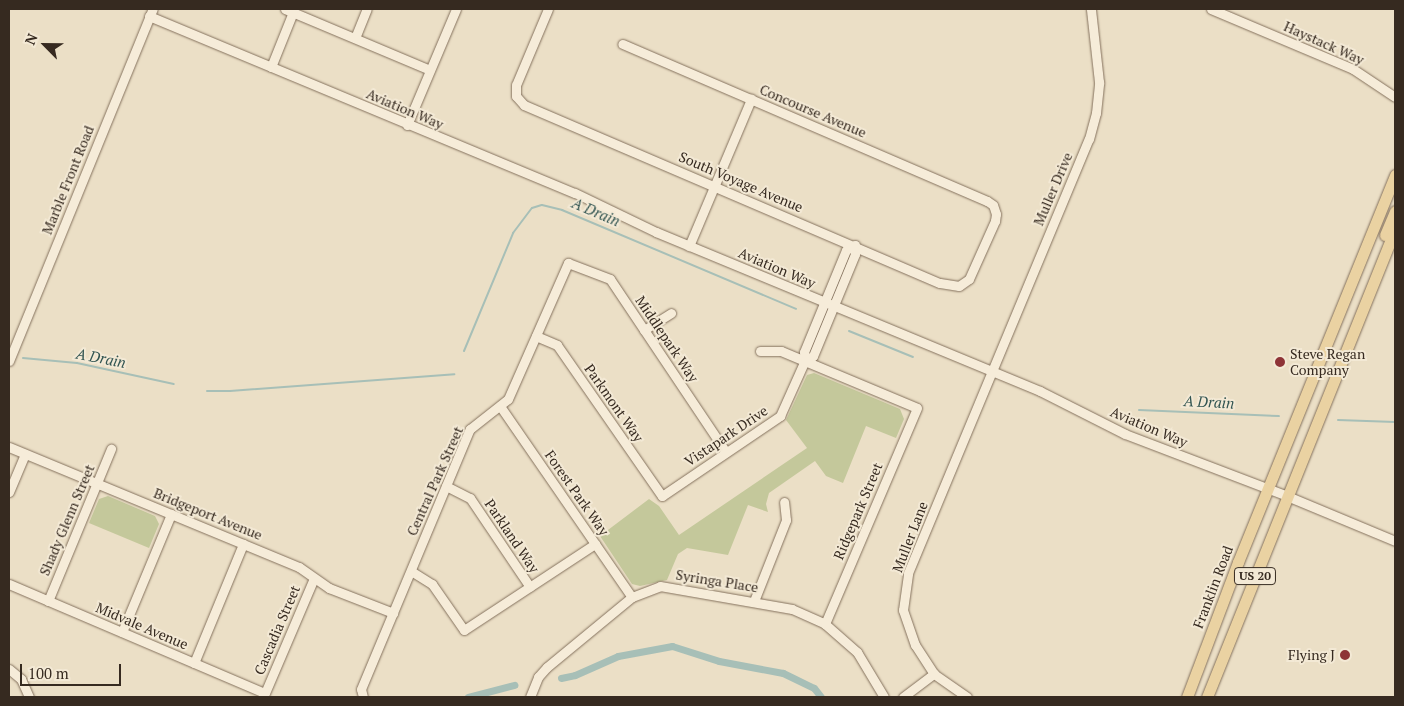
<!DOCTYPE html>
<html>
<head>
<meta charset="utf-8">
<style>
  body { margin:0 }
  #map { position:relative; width:1404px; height:706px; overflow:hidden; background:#ebdfc6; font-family:"PT Serif",serif }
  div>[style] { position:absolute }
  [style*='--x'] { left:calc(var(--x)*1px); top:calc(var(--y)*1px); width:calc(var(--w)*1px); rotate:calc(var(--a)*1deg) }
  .green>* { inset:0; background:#c4c89b }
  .stream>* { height:2px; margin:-1px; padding:0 1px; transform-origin:1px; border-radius:1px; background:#a7bfb7 }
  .canal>* { height:7px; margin:-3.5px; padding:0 3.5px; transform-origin:3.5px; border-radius:3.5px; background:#a7bfb7 }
  .roads { filter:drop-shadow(0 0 1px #84715d) drop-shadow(0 0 1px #84715d) }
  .minor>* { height:9px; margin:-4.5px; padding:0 4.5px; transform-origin:4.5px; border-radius:4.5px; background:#f6ecd9 }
  .major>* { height:11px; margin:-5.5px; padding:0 5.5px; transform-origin:5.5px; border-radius:5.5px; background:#ead2a2 }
  .dots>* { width:14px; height:14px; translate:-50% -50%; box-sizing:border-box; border:2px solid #f3e9d5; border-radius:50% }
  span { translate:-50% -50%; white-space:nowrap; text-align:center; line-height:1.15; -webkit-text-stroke:4px #f3e9d5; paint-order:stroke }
  .shield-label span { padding:1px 4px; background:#f3e9d5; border:1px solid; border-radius:4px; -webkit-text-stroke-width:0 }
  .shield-label { font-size:12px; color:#362a20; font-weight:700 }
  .street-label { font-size:14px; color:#362a20 }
  .poi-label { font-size:14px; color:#362a20 }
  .left { translate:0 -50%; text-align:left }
  .right { translate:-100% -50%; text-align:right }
  .water-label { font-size:15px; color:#315451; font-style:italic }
  .frame { position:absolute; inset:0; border:10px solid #362a20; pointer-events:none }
  .north { position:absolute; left:20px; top:20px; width:50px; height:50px; -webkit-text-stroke:4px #f3e9d5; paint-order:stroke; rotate:293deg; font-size:14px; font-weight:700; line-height:20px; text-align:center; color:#362a20 }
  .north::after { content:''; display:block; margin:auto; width:18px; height:22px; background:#362a20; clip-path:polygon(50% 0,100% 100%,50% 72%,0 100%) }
  .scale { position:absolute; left:20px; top:664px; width:101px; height:22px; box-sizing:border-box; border:2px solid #362a20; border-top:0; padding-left:6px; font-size:15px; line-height:18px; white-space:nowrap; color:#362a20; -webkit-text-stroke:4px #f3e9d5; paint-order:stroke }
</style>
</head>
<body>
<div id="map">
  <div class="green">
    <i style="clip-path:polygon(814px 373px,900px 409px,904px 419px,896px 438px,866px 426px,843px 483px,826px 476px,815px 461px,769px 493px,766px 504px,768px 512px,748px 505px,728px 555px,687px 548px,678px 554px,667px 580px,640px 586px,632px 584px,600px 536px,649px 499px,659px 506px,679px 535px,807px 448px,786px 420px,807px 375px)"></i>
    <i style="clip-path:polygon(108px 496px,155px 516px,159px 524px,149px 548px,89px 523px,99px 499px)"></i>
  </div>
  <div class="stream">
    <i style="--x:849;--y:331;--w:69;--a:22.1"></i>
    <i style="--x:464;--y:351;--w:128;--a:-67.4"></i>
    <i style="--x:513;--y:233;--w:31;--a:-53"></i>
    <i style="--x:532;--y:208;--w:10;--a:-17"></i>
    <i style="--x:542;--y:205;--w:21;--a:14"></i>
    <i style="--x:562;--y:210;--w:254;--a:22.9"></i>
    <i style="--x:23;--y:358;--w:54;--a:5.3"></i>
    <i style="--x:77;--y:363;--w:99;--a:12.2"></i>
    <i style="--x:207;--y:391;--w:23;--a:0"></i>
    <i style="--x:230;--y:391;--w:225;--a:-4.3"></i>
    <i style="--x:1139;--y:410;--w:140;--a:2.5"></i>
    <i style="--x:1338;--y:420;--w:57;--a:2"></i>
  </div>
  <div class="canal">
    <i style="--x:561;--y:678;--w:14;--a:-12"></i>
    <i style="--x:575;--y:675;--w:47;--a:-23.8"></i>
    <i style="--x:618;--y:656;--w:55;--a:-10.5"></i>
    <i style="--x:672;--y:646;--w:49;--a:17.7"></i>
    <i style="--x:719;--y:661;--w:65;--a:10.6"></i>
    <i style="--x:783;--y:673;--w:34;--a:26"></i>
    <i style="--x:814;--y:688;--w:11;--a:52"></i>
    <i style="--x:468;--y:697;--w:48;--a:-14.6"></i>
  </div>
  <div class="roads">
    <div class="minor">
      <i style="--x:285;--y:9;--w:157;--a:22.8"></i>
      <i style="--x:548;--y:9;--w:82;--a:112.8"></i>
      <i style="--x:516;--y:85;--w:11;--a:90"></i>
      <i style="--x:516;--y:96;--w:12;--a:48"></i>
      <i style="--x:524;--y:105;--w:452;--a:23.2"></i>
      <i style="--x:940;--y:283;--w:19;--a:9"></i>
      <i style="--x:959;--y:286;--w:12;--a:-35"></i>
      <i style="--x:969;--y:279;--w:64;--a:-65.9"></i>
      <i style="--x:995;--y:221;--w:7;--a:-82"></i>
      <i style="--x:996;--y:214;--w:9;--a:-108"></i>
      <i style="--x:993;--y:205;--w:7;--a:-146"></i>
      <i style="--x:987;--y:201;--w:397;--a:-156.7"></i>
      <i style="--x:1211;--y:9;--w:154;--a:22.9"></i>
      <i style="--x:1353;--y:69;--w:50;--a:33.7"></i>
      <i style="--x:149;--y:16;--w:461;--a:22.6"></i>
      <i style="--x:575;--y:193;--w:90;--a:25.7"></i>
      <i style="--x:656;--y:232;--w:416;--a:22.5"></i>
      <i style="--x:1040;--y:391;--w:95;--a:26.8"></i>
      <i style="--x:1125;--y:434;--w:173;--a:20.9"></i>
      <i style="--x:1287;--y:496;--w:117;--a:22.6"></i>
      <i style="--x:355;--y:38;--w:31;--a:-68"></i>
      <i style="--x:271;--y:67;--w:59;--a:-68.2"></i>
      <i style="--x:407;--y:125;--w:126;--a:-67.1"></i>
      <i style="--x:689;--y:246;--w:160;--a:-67.1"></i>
      <i style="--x:644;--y:330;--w:32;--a:-32"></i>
      <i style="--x:536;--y:336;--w:23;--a:23"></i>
      <i style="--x:557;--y:345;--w:184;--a:55.2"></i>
      <i style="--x:662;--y:496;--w:143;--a:-34.1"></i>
      <i style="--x:780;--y:416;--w:61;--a:-65.9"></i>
      <i style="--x:805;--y:360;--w:8;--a:-97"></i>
      <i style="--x:804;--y:352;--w:110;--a:-67.6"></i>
      <i style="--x:846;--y:250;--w:10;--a:-29"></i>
      <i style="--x:760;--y:351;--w:21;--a:0"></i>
      <i style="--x:781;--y:351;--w:147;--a:22.7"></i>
      <i style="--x:917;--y:408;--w:235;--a:113.1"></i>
      <i style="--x:805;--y:360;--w:9;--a:-27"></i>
      <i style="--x:813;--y:356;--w:110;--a:-67.6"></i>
      <i style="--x:855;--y:254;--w:9;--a:-90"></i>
      <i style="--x:9;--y:361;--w:380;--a:-67.8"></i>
      <i style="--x:500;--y:406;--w:232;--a:55.4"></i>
      <i style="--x:9;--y:447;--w:314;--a:22.5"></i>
      <i style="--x:299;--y:567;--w:37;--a:35"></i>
      <i style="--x:329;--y:588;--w:69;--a:21.3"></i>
      <i style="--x:446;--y:486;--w:27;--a:27"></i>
      <i style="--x:470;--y:498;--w:107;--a:56"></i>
      <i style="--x:9;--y:492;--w:41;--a:-67.2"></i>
      <i style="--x:411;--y:571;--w:25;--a:32"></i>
      <i style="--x:432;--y:584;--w:56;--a:55.2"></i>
      <i style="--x:464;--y:630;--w:157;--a:-33.3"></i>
      <i style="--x:9;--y:584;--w:278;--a:23.1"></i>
      <i style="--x:265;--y:693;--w:125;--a:-66.9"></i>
      <i style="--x:48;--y:601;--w:165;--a:-67.5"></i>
      <i style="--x:754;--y:601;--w:87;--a:-68.4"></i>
      <i style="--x:786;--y:520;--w:18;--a:-96"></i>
      <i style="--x:122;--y:632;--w:128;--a:-67.4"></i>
      <i style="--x:194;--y:663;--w:129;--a:-67.6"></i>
      <i style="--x:9;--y:669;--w:16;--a:40"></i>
      <i style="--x:21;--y:679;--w:20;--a:66"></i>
      <i style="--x:363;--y:697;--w:8;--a:-104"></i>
      <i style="--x:361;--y:689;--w:282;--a:-67.3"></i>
      <i style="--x:470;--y:429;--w:48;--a:-38.3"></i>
      <i style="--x:508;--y:399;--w:149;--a:-66.2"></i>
      <i style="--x:568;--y:263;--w:45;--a:20.9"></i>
      <i style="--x:610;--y:279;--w:208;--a:56.2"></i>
      <i style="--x:530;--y:697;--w:22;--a:-68"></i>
      <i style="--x:538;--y:677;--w:13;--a:-48"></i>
      <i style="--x:547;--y:667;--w:110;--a:-39.5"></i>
      <i style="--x:632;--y:597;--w:30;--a:-21"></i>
      <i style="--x:660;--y:586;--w:134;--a:9.9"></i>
      <i style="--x:792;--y:609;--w:36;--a:24"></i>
      <i style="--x:825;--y:624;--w:43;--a:41.2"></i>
      <i style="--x:857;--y:652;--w:52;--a:59"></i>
      <i style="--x:903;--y:697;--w:39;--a:-37"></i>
      <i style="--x:967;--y:697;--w:40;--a:-145.1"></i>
      <i style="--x:934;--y:674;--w:35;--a:-123"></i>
      <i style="--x:915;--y:645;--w:37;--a:-109"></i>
      <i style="--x:903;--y:610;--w:37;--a:-82"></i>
      <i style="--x:908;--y:573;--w:470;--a:-67.4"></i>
      <i style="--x:1089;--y:139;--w:27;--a:-75"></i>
      <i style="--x:1096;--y:113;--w:31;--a:-84"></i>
      <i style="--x:1099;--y:82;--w:73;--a:-96.3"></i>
    </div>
    <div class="major">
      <i style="--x:1385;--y:235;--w:26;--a:-67"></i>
      <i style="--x:1187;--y:697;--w:144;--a:-69.3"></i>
      <i style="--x:1238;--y:562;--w:418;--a:-67.9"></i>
      <i style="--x:1207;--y:697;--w:504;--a:-68.11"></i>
    </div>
  </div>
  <div class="dots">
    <i style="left:1280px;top:362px;background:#8e3336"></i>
    <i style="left:1345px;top:655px;background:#8e3336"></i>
  </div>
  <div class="shield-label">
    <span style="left:1255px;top:576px">US 20</span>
  </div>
  <div class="street-label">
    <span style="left:1324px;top:43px;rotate:24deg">Haystack Way</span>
    <span style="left:405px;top:109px;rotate:23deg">Aviation Way</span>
    <span style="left:813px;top:111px;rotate:23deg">Concourse Avenue</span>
    <span style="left:68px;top:180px;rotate:-68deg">Marble Front Road</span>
    <span style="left:741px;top:182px;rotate:23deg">South Voyage Avenue</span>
    <span style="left:1053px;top:189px;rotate:-67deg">Muller Drive</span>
    <span style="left:777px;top:268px;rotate:23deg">Aviation Way</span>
    <span style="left:667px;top:339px;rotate:56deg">Middlepark Way</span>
    <span style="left:614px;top:403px;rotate:55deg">Parkmont Way</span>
    <span style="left:1149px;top:427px;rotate:23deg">Aviation Way</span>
    <span style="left:726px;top:436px;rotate:-34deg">Vistapark Drive</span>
    <span style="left:435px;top:481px;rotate:-66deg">Central Park Street</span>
    <span style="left:577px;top:493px;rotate:55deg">Forest Park Way</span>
    <span style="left:858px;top:511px;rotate:-67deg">Ridgepark Street</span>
    <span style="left:208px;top:514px;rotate:22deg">Bridgeport Avenue</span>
    <span style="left:67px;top:520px;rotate:-67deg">Shady Glenn Street</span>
    <span style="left:512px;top:536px;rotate:56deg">Parkland Way</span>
    <span style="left:910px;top:537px;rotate:-69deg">Muller Lane</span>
    <span style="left:717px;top:581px;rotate:9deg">Syringa Place</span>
    <span style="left:1213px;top:587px;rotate:-69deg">Franklin Road</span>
    <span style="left:142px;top:626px;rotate:23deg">Midvale Avenue</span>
    <span style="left:277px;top:630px;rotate:-67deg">Cascadia Street</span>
  </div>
  <div class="poi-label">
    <span class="left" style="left:1290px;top:362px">Steve Regan<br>Company</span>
    <span class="right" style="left:1335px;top:655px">Flying J</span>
  </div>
  <div class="water-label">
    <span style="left:596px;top:212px;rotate:23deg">A Drain</span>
    <span style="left:101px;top:358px;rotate:11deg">A Drain</span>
    <span style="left:1209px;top:402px;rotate:3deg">A Drain</span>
  </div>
  <div class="frame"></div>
  <div class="north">N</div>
  <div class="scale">100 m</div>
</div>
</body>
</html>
